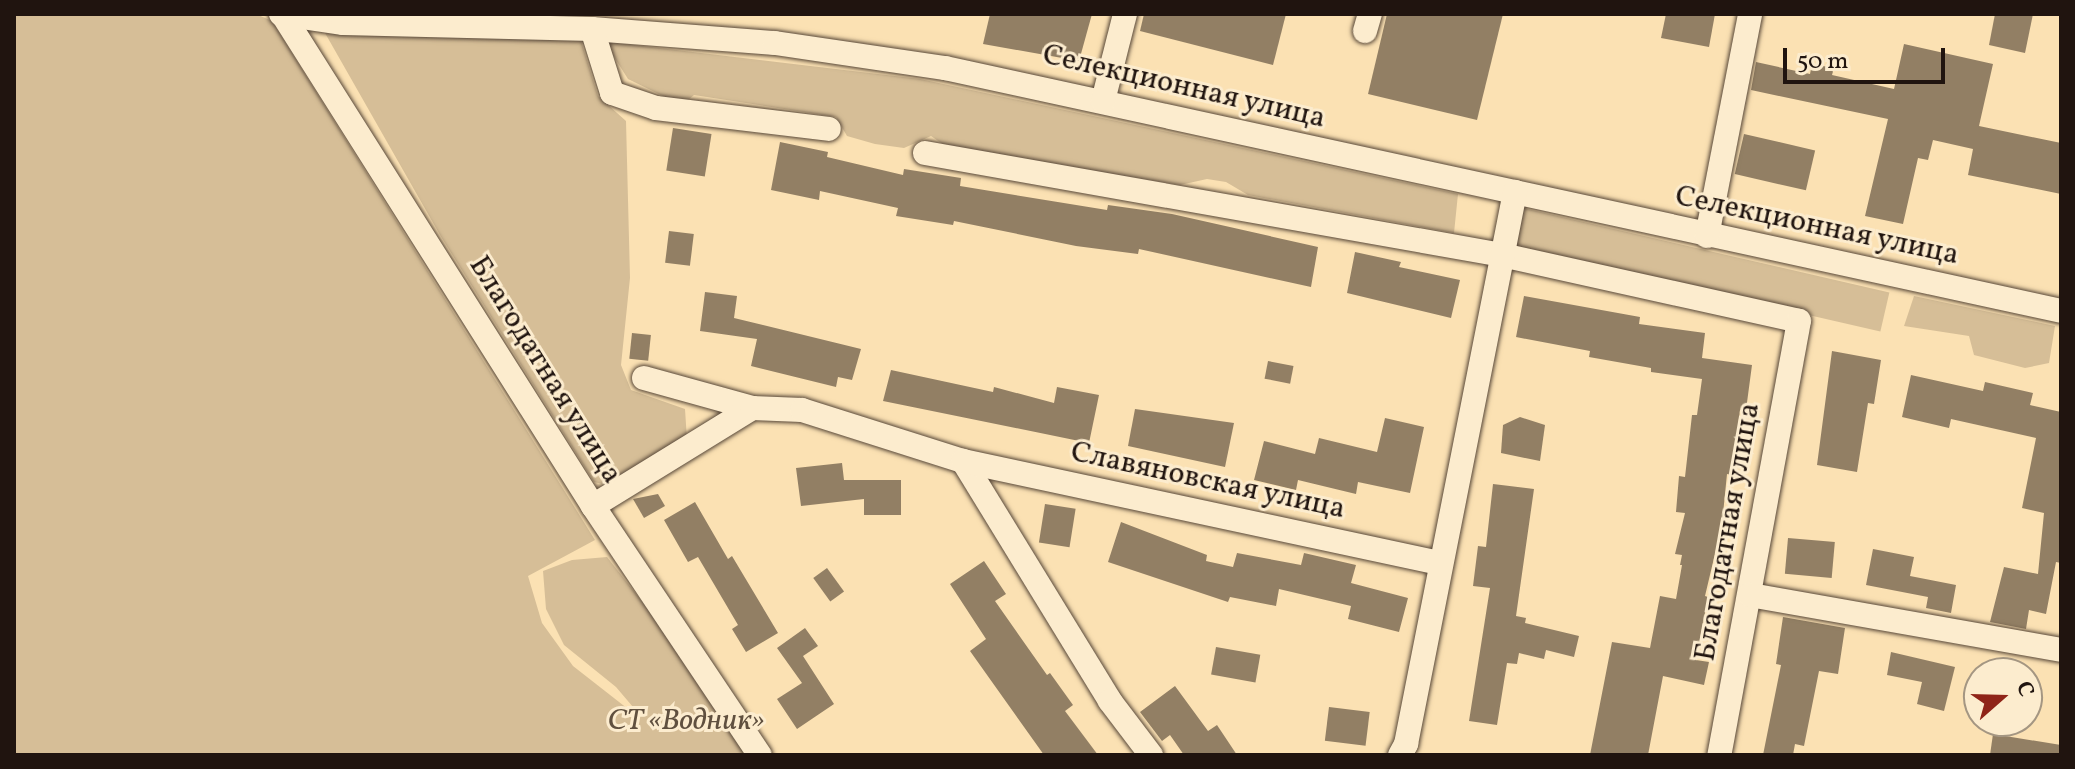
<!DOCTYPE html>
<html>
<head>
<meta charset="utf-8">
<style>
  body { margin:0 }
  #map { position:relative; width:2075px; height:769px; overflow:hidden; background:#fbe1b3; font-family:Vollkorn,serif }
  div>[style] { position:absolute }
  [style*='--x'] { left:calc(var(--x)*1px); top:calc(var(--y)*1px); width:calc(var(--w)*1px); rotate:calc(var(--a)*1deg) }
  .green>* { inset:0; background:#d6be97; transform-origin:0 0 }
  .building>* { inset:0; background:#927f64; transform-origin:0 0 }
  .roads { filter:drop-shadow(0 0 2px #574738) drop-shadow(0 0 2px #574738) }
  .minor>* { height:24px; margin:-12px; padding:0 12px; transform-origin:12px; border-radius:12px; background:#fcecce }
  span { translate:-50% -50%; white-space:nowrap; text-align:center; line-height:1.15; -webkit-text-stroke:6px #fcecce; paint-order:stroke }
  .street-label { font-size:30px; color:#20140f }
  .park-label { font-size:30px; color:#60503f; font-style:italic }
  .frame { position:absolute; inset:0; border:16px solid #20140f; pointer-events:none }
  .north { position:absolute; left:1963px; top:657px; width:80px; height:80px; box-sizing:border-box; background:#fcecce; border:2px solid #a49682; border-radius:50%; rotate:70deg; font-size:22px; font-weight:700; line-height:32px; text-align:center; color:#20140f }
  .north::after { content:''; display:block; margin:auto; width:28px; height:36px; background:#8f2418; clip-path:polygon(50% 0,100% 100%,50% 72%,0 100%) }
  .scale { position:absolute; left:1783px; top:48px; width:162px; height:36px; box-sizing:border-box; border:4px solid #20140f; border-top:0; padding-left:10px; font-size:24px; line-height:28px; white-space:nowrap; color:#20140f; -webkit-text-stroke:6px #fcecce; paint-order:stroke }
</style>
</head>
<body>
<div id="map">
  <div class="green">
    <i style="clip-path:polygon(14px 14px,256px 14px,272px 21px,595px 540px,528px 576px,542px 623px,573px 666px,628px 709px,633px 707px,616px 687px,564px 645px,546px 609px,543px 571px,572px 560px,607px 557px,680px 650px,748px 755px,14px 755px)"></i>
    <i style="clip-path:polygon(325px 33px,581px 41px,598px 96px,626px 121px,630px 278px,621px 365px,631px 390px,685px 409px,687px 440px,607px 485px,594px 482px,440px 235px)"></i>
    <i style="clip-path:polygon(609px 42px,920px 79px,1458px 194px,1454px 233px,1248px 195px,1226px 182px,1207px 179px,1180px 185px,1001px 156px,944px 145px,931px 136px,904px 148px,875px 144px,847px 136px,836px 117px,694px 95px,688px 100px,669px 99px,628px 79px,611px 52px)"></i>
    <i style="left:1523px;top:208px;width:376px;height:40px;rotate:13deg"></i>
    <i style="clip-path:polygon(1914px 296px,2055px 326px,2049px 363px,2025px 368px,1974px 355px,1969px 336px,1904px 326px)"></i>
  </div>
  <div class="building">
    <i style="clip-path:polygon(990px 14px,1092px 14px,1079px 61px,983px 44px)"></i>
    <i style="clip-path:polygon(1144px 14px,1286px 14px,1273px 65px,1140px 31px)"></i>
    <i style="clip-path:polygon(1387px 14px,1503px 14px,1477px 120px,1368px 94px)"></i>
    <i style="clip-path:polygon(1666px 14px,1715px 14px,1709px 47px,1661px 38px)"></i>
    <i style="clip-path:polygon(1995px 14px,2033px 14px,2025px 53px,1989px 45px)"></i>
    <i style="clip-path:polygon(1904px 44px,1993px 64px,1979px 126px,2061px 143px,2061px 194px,1968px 175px,1973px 149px,1933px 140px,1928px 160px,1918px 158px,1903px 224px,1865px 216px,1888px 119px,1751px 90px,1756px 62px,1810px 74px,1812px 64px,1834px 68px,1832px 75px,1894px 89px)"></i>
    <i style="left:673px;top:128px;width:39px;height:43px;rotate:9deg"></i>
    <i style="left:1744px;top:134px;width:73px;height:41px;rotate:13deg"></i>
    <i style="clip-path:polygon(780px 142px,828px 152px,827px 157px,903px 175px,904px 169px,961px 178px,960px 186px,1107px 210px,1108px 205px,1172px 214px,1318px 247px,1311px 287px,1139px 249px,1138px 254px,1076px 246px,954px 221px,953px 225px,896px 216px,898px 208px,820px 191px,819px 200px,771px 190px)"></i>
    <i style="left:669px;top:231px;width:25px;height:32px;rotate:7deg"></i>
    <i style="clip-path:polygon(1355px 252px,1401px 262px,1399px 267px,1460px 280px,1451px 318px,1347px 293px)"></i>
    <i style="clip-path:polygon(705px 292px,737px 296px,734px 318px,861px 349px,852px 380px,838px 377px,836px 387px,751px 366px,757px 339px,700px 331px)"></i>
    <i style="clip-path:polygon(1524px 296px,1640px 317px,1639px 324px,1705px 333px,1702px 358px,1752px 365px,1746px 410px,1740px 410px,1732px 475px,1727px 474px,1722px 524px,1705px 596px,1708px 597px,1696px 660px,1709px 662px,1704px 685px,1663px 676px,1648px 755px,1590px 755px,1612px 642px,1650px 648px,1660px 596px,1676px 599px,1682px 565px,1680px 565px,1682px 555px,1675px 554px,1685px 513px,1676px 512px,1679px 476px,1685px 477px,1692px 415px,1697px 415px,1702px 379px,1651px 372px,1651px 368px,1589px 357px,1590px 351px,1516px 337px)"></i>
    <i style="left:632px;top:333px;width:19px;height:26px;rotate:6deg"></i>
    <i style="clip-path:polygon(1832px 351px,1881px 360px,1874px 404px,1868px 403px,1857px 472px,1817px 465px)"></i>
    <i style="left:1268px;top:361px;width:26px;height:18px;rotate:11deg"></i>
    <i style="clip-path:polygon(891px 370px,993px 392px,994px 387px,1054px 403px,1057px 387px,1099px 395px,1089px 443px,883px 401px)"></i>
    <i style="clip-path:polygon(1911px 375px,1983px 391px,1985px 382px,2033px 393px,2030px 405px,2061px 412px,2061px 563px,2056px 562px,2046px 614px,2029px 610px,2026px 629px,1990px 622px,2004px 567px,2038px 574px,2044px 513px,2022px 508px,2036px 438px,1951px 419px,1949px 428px,1902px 417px)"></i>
    <i style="clip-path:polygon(1135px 409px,1234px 423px,1225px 467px,1128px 446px)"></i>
    <i style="clip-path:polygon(1520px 417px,1545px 425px,1540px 461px,1501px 453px,1503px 425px)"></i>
    <i style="clip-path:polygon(1385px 418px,1424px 427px,1410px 493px,1358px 482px,1356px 494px,1298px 480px,1296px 490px,1254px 480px,1264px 441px,1315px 454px,1319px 438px,1377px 452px)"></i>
    <i style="clip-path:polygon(842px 463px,844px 480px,901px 480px,901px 515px,864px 515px,864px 499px,801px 506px,796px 468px)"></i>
    <i style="clip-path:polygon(1493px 484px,1534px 489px,1516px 616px,1526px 618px,1525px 623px,1579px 636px,1574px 657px,1546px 650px,1544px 659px,1519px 653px,1517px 664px,1507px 663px,1497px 725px,1469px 721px,1490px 588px,1473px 586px,1478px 546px,1486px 547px)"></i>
    <i style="clip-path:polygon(658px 494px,665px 506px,644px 518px,633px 499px)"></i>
    <i style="clip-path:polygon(695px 502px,728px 559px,732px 556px,778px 633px,746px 652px,732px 629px,738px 625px,698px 557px,688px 562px,664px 520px)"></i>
    <i style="left:1045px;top:504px;width:31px;height:39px;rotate:9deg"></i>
    <i style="clip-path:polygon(1121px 522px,1207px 555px,1206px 561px,1233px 567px,1237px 553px,1301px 565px,1304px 553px,1356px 565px,1351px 583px,1408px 598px,1399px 632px,1348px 619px,1351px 606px,1279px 589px,1276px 606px,1230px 597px,1228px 602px,1108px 562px)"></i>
    <i style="left:1788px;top:538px;width:47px;height:36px;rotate:5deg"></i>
    <i style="clip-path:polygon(1873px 549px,1914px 557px,1910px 576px,1956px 585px,1951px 613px,1926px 608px,1928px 597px,1866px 585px)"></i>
    <i style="clip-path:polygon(984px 561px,1006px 594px,995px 601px,1047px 675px,1050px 673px,1073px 705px,1065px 711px,1098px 755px,1044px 755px,970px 651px,986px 639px,950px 584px)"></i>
    <i style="left:827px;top:568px;width:29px;height:17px;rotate:54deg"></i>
    <i style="clip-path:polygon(1783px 617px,1845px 628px,1838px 674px,1819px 671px,1804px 746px,1795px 744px,1793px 755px,1763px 755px,1781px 665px,1776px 664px)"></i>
    <i style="clip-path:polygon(805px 628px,818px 646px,803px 656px,834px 704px,797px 729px,777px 699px,802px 683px,777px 648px)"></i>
    <i style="left:1216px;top:647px;width:45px;height:28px;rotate:10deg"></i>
    <i style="clip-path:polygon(1891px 652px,1955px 667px,1944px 711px,1917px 704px,1922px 682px,1887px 675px)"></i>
    <i style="clip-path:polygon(1175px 686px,1208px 731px,1217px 725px,1237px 755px,1184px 755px,1170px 735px,1162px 741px,1140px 712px)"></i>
    <i style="left:1329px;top:707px;width:41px;height:34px;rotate:7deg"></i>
    <i style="clip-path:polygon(1993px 734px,2061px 745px,2060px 755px,1990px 755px)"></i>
  </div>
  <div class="roads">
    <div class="minor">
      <i style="--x:281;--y:14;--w:63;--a:8.3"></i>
      <i style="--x:343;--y:23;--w:249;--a:1.4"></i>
      <i style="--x:592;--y:29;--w:184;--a:4.4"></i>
      <i style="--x:775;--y:43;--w:172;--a:8.4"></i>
      <i style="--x:945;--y:68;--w:1142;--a:12.28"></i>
      <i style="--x:283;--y:15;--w:581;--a:57.73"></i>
      <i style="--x:593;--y:506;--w:300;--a:56.2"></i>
      <i style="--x:592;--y:29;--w:67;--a:72.6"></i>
      <i style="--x:612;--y:93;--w:46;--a:18.8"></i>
      <i style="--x:656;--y:108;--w:174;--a:6.9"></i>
      <i style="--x:1365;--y:31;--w:18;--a:-74"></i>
      <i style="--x:1103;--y:101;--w:90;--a:-75.8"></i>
      <i style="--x:925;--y:153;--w:586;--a:10.02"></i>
      <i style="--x:1502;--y:255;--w:304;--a:12.5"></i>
      <i style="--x:1799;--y:321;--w:441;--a:100.4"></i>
      <i style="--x:1707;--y:236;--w:226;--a:-79"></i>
      <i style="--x:644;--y:378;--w:112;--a:15.5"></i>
      <i style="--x:963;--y:461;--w:281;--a:58.5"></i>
      <i style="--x:1110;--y:701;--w:68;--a:52.8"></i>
      <i style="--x:593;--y:506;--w:187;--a:-31.6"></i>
      <i style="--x:752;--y:408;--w:50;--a:2.3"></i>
      <i style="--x:802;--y:410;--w:169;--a:17.6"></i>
      <i style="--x:963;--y:461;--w:487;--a:12.1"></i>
      <i style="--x:1750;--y:595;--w:316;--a:10"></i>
      <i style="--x:1400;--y:755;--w:13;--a:-61"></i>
      <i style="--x:1406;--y:744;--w:563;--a:-78.83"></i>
    </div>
  </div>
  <div class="street-label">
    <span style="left:1184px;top:87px;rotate:13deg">Селекционная улица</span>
    <span style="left:1817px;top:226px;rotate:12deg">Селекционная улица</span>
    <span style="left:545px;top:370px;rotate:58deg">Благодатная улица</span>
    <span style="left:1208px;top:481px;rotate:12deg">Славяновская улица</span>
    <span style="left:1728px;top:532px;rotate:-80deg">Благодатная улица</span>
  </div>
  <div class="park-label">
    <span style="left:686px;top:721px">СТ «Водник»</span>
  </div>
  <div class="frame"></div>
  <div class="north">С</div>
  <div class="scale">50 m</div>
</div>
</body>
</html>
